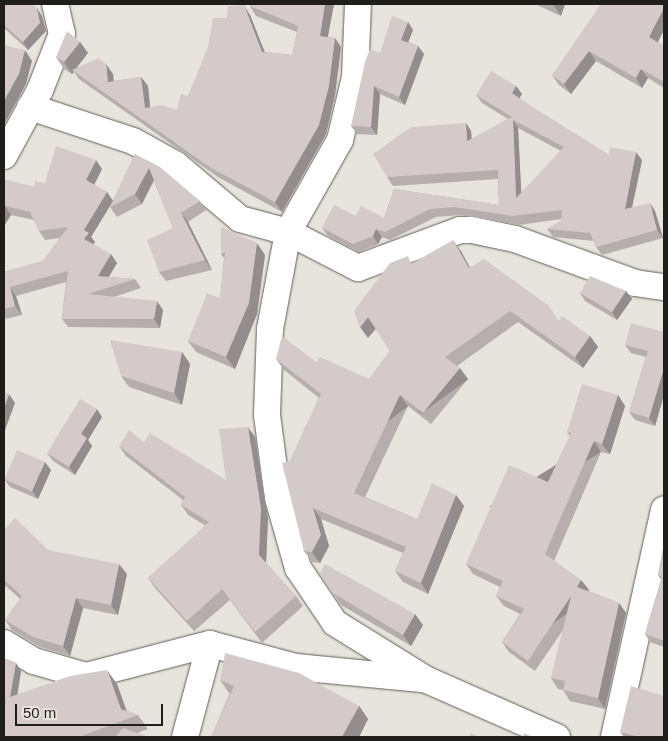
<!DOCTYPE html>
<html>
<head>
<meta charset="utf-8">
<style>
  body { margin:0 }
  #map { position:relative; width:668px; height:741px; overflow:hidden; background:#e7e4dd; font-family:Helvetica,sans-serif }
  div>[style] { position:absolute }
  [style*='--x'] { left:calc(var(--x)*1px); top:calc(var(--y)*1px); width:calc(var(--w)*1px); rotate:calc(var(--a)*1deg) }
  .roads { filter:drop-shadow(0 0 1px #605d57) drop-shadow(0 0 1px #605d57) }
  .minor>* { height:26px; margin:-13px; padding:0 13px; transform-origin:13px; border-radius:13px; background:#fff }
  .wall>* { inset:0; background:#b5aead }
  .shaded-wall>* { inset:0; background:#948d8d; transform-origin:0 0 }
  .building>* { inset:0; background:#d3cac9; transform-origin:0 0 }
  span { translate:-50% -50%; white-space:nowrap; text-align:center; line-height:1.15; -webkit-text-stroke:4.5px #e7e4dd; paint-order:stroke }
  .frame { position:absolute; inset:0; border:5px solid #1f1e1b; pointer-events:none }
  .scale { position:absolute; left:15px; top:704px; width:148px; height:22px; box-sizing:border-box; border:2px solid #1f1e1b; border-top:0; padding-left:6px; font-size:15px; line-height:18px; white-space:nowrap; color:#1f1e1b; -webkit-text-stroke:4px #e7e4dd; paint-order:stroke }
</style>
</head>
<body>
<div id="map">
  <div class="roads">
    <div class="minor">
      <i style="--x:358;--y:4;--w:73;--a:92.4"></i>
      <i style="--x:355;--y:77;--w:65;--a:103.4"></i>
      <i style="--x:340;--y:140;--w:106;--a:119.5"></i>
      <i style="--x:288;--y:232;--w:99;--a:100.5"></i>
      <i style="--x:270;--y:329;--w:86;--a:92"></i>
      <i style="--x:267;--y:415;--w:84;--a:82.5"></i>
      <i style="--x:278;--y:498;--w:73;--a:74.1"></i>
      <i style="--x:298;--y:568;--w:66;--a:56.1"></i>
      <i style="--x:335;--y:623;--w:108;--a:31.8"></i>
      <i style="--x:427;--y:680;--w:142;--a:23.7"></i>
      <i style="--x:30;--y:107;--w:108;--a:18.3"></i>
      <i style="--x:133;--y:141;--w:48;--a:28.7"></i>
      <i style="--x:175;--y:164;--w:85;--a:40.2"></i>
      <i style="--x:240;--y:219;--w:50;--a:15.2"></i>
      <i style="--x:288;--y:232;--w:79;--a:27.2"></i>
      <i style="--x:358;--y:268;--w:109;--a:-20.4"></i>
      <i style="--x:460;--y:230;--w:12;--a:0"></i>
      <i style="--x:472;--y:230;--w:44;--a:11.8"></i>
      <i style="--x:515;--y:239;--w:128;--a:20.1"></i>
      <i style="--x:635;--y:283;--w:29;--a:8"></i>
      <i style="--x:4;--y:156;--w:75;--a:-61.4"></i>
      <i style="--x:40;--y:90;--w:60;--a:-68.6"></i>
      <i style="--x:62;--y:34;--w:31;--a:-103"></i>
      <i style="--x:4;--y:643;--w:35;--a:31"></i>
      <i style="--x:34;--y:661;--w:54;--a:16.1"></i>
      <i style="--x:86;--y:676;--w:128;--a:-14.5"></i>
      <i style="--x:210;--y:644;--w:89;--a:15"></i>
      <i style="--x:296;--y:667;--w:126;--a:5.5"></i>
      <i style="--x:185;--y:737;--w:96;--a:-75"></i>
      <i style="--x:614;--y:737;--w:233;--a:-77.6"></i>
    </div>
  </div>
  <div class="wall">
    <i style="clip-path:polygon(4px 4px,42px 16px,46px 31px,28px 50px,4px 28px)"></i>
    <i style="clip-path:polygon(251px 4px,334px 4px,328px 37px,335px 38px,341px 47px,335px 95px,326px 134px,282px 212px,218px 177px,79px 79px,74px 72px,72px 74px,64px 69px,56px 57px,80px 42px,88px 53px,77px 67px,113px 74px,113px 81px,141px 77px,148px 86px,150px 107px,177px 110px,188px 96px,227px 18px,250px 15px,265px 52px,292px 55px,297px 32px,256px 16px,250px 6px)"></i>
    <i style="clip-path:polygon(535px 4px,565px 4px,561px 16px)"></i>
    <i style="clip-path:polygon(664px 4px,664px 30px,658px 42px,664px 46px,664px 88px,648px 78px,642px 88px,596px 61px,571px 94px,559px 85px,552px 75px)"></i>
    <i style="clip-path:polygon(408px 22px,413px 30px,408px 42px,418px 46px,424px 54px,405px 105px,380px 94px,377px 135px,357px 134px,351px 126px,380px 53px)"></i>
    <i style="clip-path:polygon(evenodd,516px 86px,522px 94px,519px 98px,532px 107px,609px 155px,642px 160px,632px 207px,655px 211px,663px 238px,602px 255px,596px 247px,594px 241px,553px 237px,547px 229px,561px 221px,561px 219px,519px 225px,460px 215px,436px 217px,390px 240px,382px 237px,378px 244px,359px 252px,328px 236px,322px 228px,356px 216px,384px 218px,394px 189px,499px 205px,498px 179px,393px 186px,387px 177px,466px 123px,471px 131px,472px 139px,508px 119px,482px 103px,476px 95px,516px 86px,518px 128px,561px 151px,521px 193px,518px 128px)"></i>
    <i style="clip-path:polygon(135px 154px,200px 201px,206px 210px,188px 222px,212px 270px,166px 281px,159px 272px,173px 228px,154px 181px,142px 204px,117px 217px,110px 207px)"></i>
    <i style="clip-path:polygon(102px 169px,94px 185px,107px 192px,113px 201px,91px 237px,95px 242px,93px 244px,117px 263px,109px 277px,135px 279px,141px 288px,114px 297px,163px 310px,160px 328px,68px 327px,62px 319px,66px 282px,16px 296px,22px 315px,6px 319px,4px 316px,4px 272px,43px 261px,60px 238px,45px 240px,39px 231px,34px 220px,11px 215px,4px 226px,4px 180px,34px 187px,45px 183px)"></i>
    <i style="clip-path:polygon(221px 227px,265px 255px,257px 314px,235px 369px,196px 352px,188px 341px,220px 298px,224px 258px,221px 254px)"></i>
    <i style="clip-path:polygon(461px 251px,470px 268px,559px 321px,590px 336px,598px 347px,583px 368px,518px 322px,457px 366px,468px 379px,431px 424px,408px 406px,365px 497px,417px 519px,456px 495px,464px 506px,428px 594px,403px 582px,395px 571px,403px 553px,321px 519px,329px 546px,320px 563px,312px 562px,304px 551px,290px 461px,319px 398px,284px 370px,276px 359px,316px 362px,369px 379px,390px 351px,376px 329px,368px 338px,412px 263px)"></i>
    <i style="clip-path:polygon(626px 291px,632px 299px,617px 320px,585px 301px,580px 293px)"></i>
    <i style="clip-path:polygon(664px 332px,664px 395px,655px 426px,635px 420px,629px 412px,646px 357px,631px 353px,625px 345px)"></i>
    <i style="clip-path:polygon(182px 352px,190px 364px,182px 405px,129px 387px,121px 376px)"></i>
    <i style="clip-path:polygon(618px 395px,625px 406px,610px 454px,601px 452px,554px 561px,581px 580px,589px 590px,588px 591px,619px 603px,626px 613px,605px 709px,570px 701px,563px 690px,558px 689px,551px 678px,563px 630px,535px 671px,509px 652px,502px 642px,520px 614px,504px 606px,496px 596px,500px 587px,473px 574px,466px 564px,548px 482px,570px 436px,567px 432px)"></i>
    <i style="clip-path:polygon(102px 417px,88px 440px,92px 446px,75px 475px,53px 461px,47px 453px)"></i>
    <i style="clip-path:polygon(255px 437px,268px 518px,266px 563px,296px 596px,303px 606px,262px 643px,230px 600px,194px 631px,155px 588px,148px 578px,206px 526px,188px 515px,181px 505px,183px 500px,126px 456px,119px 446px,144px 442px,226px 480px)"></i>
    <i style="clip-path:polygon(51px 470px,38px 499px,10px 487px,4px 479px)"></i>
    <i style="clip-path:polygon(4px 530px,48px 550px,127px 574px,118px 615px,83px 608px,70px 656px,40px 647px,12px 630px,5px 620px,20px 599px,6px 586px,4px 588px)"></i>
    <i style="clip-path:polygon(664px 544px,664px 647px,650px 642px,645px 634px,661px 580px,658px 575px)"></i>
    <i style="clip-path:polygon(320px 574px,423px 625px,411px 646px,341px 605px)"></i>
    <i style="clip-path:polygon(4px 658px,16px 663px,21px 671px,17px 695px,117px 684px,127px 711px,138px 715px,148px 729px,137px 733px,148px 737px,4px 737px)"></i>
    <i style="clip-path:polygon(220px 680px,359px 706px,368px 719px,359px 737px,211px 737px,230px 693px,229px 693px)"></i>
    <i style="clip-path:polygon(620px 732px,664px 737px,624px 737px)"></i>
  </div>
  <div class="shaded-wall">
    <i style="clip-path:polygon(325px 4px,334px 4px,326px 45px,320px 36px)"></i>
    <i style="clip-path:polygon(555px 4px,565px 4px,561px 16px,554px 6px)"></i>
    <i style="clip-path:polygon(244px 5px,250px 15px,268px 61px,262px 52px)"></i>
    <i style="clip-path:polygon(37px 8px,42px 16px,46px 31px,28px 50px,23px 42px)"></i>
    <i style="clip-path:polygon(664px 8px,664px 30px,655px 47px,649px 37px)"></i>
    <i style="clip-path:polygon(408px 22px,413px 30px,406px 48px,401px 40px)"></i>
    <i style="clip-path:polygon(335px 38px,341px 47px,335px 95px,326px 134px,282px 212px,275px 202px)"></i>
    <i style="clip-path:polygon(80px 42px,88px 53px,74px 71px,72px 70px,74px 72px,72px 74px,64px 62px)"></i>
    <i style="clip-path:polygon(418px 46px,424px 54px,405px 105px,399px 97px)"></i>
    <i style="clip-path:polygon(25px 50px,32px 61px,26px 84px,4px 125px,4px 101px)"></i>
    <i style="clip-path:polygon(589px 51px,596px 61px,571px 94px,564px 84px)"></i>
    <i style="clip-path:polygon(106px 64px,113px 74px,115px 91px,108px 82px)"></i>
    <i style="clip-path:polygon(641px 69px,648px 78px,642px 88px,636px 78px)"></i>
    <i style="clip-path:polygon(141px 77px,148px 86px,151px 117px,145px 108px)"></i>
    <i style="clip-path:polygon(374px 86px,380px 94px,377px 135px,371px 127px)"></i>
    <i style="clip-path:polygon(516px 86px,522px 94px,518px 101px,512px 93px)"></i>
    <i style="clip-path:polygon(513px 120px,518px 128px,522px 206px,516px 198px)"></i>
    <i style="clip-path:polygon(466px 123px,471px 131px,472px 149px,467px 141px)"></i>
    <i style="clip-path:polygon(636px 152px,642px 160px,630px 217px,625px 209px)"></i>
    <i style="clip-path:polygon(96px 160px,102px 169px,92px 189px,86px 180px)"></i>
    <i style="clip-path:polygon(149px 168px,155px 177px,142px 204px,135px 194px)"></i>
    <i style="clip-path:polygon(107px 192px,113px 201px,91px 237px,95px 242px,90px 248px,84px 239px,84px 230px)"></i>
    <i style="clip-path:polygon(650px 203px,655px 211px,663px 238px,657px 230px)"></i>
    <i style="clip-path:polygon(5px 206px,11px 215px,4px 226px,4px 208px)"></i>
    <i style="clip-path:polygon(181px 213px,188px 222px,212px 270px,205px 260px)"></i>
    <i style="clip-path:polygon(376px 229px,382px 237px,378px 244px,373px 236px)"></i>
    <i style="clip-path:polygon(453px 240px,461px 251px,476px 279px,469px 268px)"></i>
    <i style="clip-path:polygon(257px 243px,265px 255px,257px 314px,235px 369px,226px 357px)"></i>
    <i style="clip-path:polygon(111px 254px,117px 263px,104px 285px,98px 276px)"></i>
    <i style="clip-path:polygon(10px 287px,16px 296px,22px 315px,15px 306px)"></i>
    <i style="clip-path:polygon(626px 291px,632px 299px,617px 320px,612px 312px)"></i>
    <i style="clip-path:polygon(157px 301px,163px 310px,160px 328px,154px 319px)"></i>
    <i style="clip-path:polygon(368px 317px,376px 328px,368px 338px,360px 327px)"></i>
    <i style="clip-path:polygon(590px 336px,598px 347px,583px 368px,575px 357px)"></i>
    <i style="clip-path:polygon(182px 352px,190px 364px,182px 405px,174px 393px)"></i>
    <i style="left:460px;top:368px;width:14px;height:58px;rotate:54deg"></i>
    <i style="clip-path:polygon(664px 368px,664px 395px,655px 426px,649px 418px)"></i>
    <i style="clip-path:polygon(9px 394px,15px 403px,4px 433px,4px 408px)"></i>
    <i style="left:400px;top:395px;width:14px;height:108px;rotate:54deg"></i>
    <i style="clip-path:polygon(618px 395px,625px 406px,610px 454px,602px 444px)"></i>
    <i style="clip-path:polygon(97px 409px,102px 417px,88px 440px,92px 446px,75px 475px,69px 467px,81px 434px)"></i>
    <i style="clip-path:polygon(248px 427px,255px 437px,268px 518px,266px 565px,259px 555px)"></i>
    <i style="left:594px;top:441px;width:13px;height:123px;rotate:58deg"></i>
    <i style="clip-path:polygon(45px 462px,51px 470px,38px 499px,32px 491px)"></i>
    <i style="clip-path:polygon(456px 495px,464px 506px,428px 594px,421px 583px)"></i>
    <i style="clip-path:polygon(313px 508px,321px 519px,329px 546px,320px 563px,312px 552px)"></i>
    <i style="clip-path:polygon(119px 564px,127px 574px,118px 615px,111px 605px)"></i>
    <i style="clip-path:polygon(581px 580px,589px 590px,584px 597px,577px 587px)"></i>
    <i style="left:571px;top:596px;width:12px;height:78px;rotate:55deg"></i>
    <i style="clip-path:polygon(76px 598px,83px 608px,70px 656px,63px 646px)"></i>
    <i style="clip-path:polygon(619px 603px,626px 613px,605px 709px,598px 698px)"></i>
    <i style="clip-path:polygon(415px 614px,423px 625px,411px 646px,403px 635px)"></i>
    <i style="clip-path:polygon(16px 663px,21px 671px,15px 711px,9px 703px)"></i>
    <i style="clip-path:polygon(107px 670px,117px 684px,129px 719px,121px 709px)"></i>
    <i style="clip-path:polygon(359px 706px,368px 719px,359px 737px,342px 737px)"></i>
  </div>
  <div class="building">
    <i style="clip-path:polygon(4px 4px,32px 4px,37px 8px,40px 23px,23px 42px,4px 25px)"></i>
    <i style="clip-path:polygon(251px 4px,325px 4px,320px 36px,335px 38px,329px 86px,319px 125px,275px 202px,211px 168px,72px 70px,98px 58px,106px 64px,108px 82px,141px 77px,145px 108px,162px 105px,177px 110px,181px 94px,188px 96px,208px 47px,213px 18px,227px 18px,228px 6px,244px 5px,262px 52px,292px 55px,298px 26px,250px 6px)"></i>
    <i style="clip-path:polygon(601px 4px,664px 4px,664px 8px,649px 37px,664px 46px,664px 82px,641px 69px,636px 78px,589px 51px,564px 84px,552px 75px)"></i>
    <i style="clip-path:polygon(392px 16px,408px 22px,401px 40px,418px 46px,399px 97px,374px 86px,371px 127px,351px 126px,365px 62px,370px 49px,380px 53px)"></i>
    <i style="clip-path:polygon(67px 31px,80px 42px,64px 62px,56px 57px)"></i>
    <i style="clip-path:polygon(4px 45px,25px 50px,19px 74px,4px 101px)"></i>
    <i style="clip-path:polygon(evenodd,491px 71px,516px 86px,512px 93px,532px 107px,609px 155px,610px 147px,636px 152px,625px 209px,650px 203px,657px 230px,596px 247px,590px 233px,547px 229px,561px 221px,562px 210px,513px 216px,454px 207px,430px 209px,385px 232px,376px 229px,373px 236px,353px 244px,322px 228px,334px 205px,356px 216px,361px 206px,384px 218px,394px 189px,499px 205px,498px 170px,387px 177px,373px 154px,411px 127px,466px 123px,467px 141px,512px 117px,476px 95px,491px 71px,513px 120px,564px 147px,516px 198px,514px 142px,513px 120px)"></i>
    <i style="clip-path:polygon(56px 146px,96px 160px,86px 180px,107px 192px,84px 230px,89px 233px,84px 239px,111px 254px,98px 276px,135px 279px,88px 294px,157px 301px,154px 319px,62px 319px,68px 271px,10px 287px,15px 306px,4px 309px,4px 272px,43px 261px,68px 227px,39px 231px,30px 212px,5px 206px,4px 208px,4px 180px,7px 180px,34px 187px,35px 181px,45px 183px)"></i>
    <i style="clip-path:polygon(135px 154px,160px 167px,200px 201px,181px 213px,205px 260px,159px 272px,147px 240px,173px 228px,149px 168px,135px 194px,110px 207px)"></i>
    <i style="clip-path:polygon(221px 227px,257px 243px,249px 303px,226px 357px,188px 341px,207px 293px,220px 298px,225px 252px,221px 254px)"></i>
    <i style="clip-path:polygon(453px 240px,469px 268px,484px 259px,549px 306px,559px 321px,562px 316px,590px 336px,575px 357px,510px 311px,445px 357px,460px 368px,423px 413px,400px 395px,354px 493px,417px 519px,432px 483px,456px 495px,421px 583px,395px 571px,406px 547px,313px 508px,321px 535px,312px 552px,304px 551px,282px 463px,290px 461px,321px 394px,276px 359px,282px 336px,316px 362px,320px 357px,369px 379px,390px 351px,368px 317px,360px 327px,354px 311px,390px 263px,408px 256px,411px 264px)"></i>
    <i style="clip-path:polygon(590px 276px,626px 291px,612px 312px,580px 293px)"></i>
    <i style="clip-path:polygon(631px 323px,664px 332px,664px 368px,649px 418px,629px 412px,648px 351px,625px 345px)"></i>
    <i style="clip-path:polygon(110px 340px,182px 352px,174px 393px,121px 376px)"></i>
    <i style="clip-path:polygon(582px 384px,618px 395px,602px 444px,594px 441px,545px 554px,581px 580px,577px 587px,619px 603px,598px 698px,563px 690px,565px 681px,551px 678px,571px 596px,528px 661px,502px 642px,524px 609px,496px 596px,503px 581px,466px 564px,509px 465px,548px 482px,571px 433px,567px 432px)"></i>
    <i style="clip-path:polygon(4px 392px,9px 394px,4px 408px)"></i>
    <i style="clip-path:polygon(80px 399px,97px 409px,81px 434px,87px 438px,69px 467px,47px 453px)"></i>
    <i style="clip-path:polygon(248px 427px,261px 508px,259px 555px,296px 596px,255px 632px,222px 589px,187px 621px,148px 578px,209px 522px,181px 505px,185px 497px,119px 446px,129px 430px,144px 442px,150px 433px,226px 480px,219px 429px)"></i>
    <i style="left:17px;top:450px;width:30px;height:32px;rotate:23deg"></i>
    <i style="clip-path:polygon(15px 518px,48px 550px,119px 564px,111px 605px,76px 598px,63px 646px,33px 637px,5px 620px,22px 596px,4px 580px,4px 530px)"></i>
    <i style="clip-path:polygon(664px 544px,664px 641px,645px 634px,662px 577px,658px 575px)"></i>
    <i style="clip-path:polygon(325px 564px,415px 614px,403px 635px,333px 593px,320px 574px)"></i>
    <i style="clip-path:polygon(225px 653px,299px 673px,359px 706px,342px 737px,211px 737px,234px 686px,220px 680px)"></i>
    <i style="clip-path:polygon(4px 658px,16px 663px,10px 697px,7px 698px,5px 702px,4px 702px)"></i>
    <i style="clip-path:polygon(107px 670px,121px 709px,138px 715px,79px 737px,4px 737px,4px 706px,7px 698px,70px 676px)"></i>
    <i style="clip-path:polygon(631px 686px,664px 696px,664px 737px,639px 737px,620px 732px)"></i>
    <i style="clip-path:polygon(123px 728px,148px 737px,115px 737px)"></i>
    <i style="clip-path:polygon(471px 733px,479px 737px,469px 737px)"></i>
    <i style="clip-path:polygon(524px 733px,533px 737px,523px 737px)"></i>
  </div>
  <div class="frame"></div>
  <div class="scale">50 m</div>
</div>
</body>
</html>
